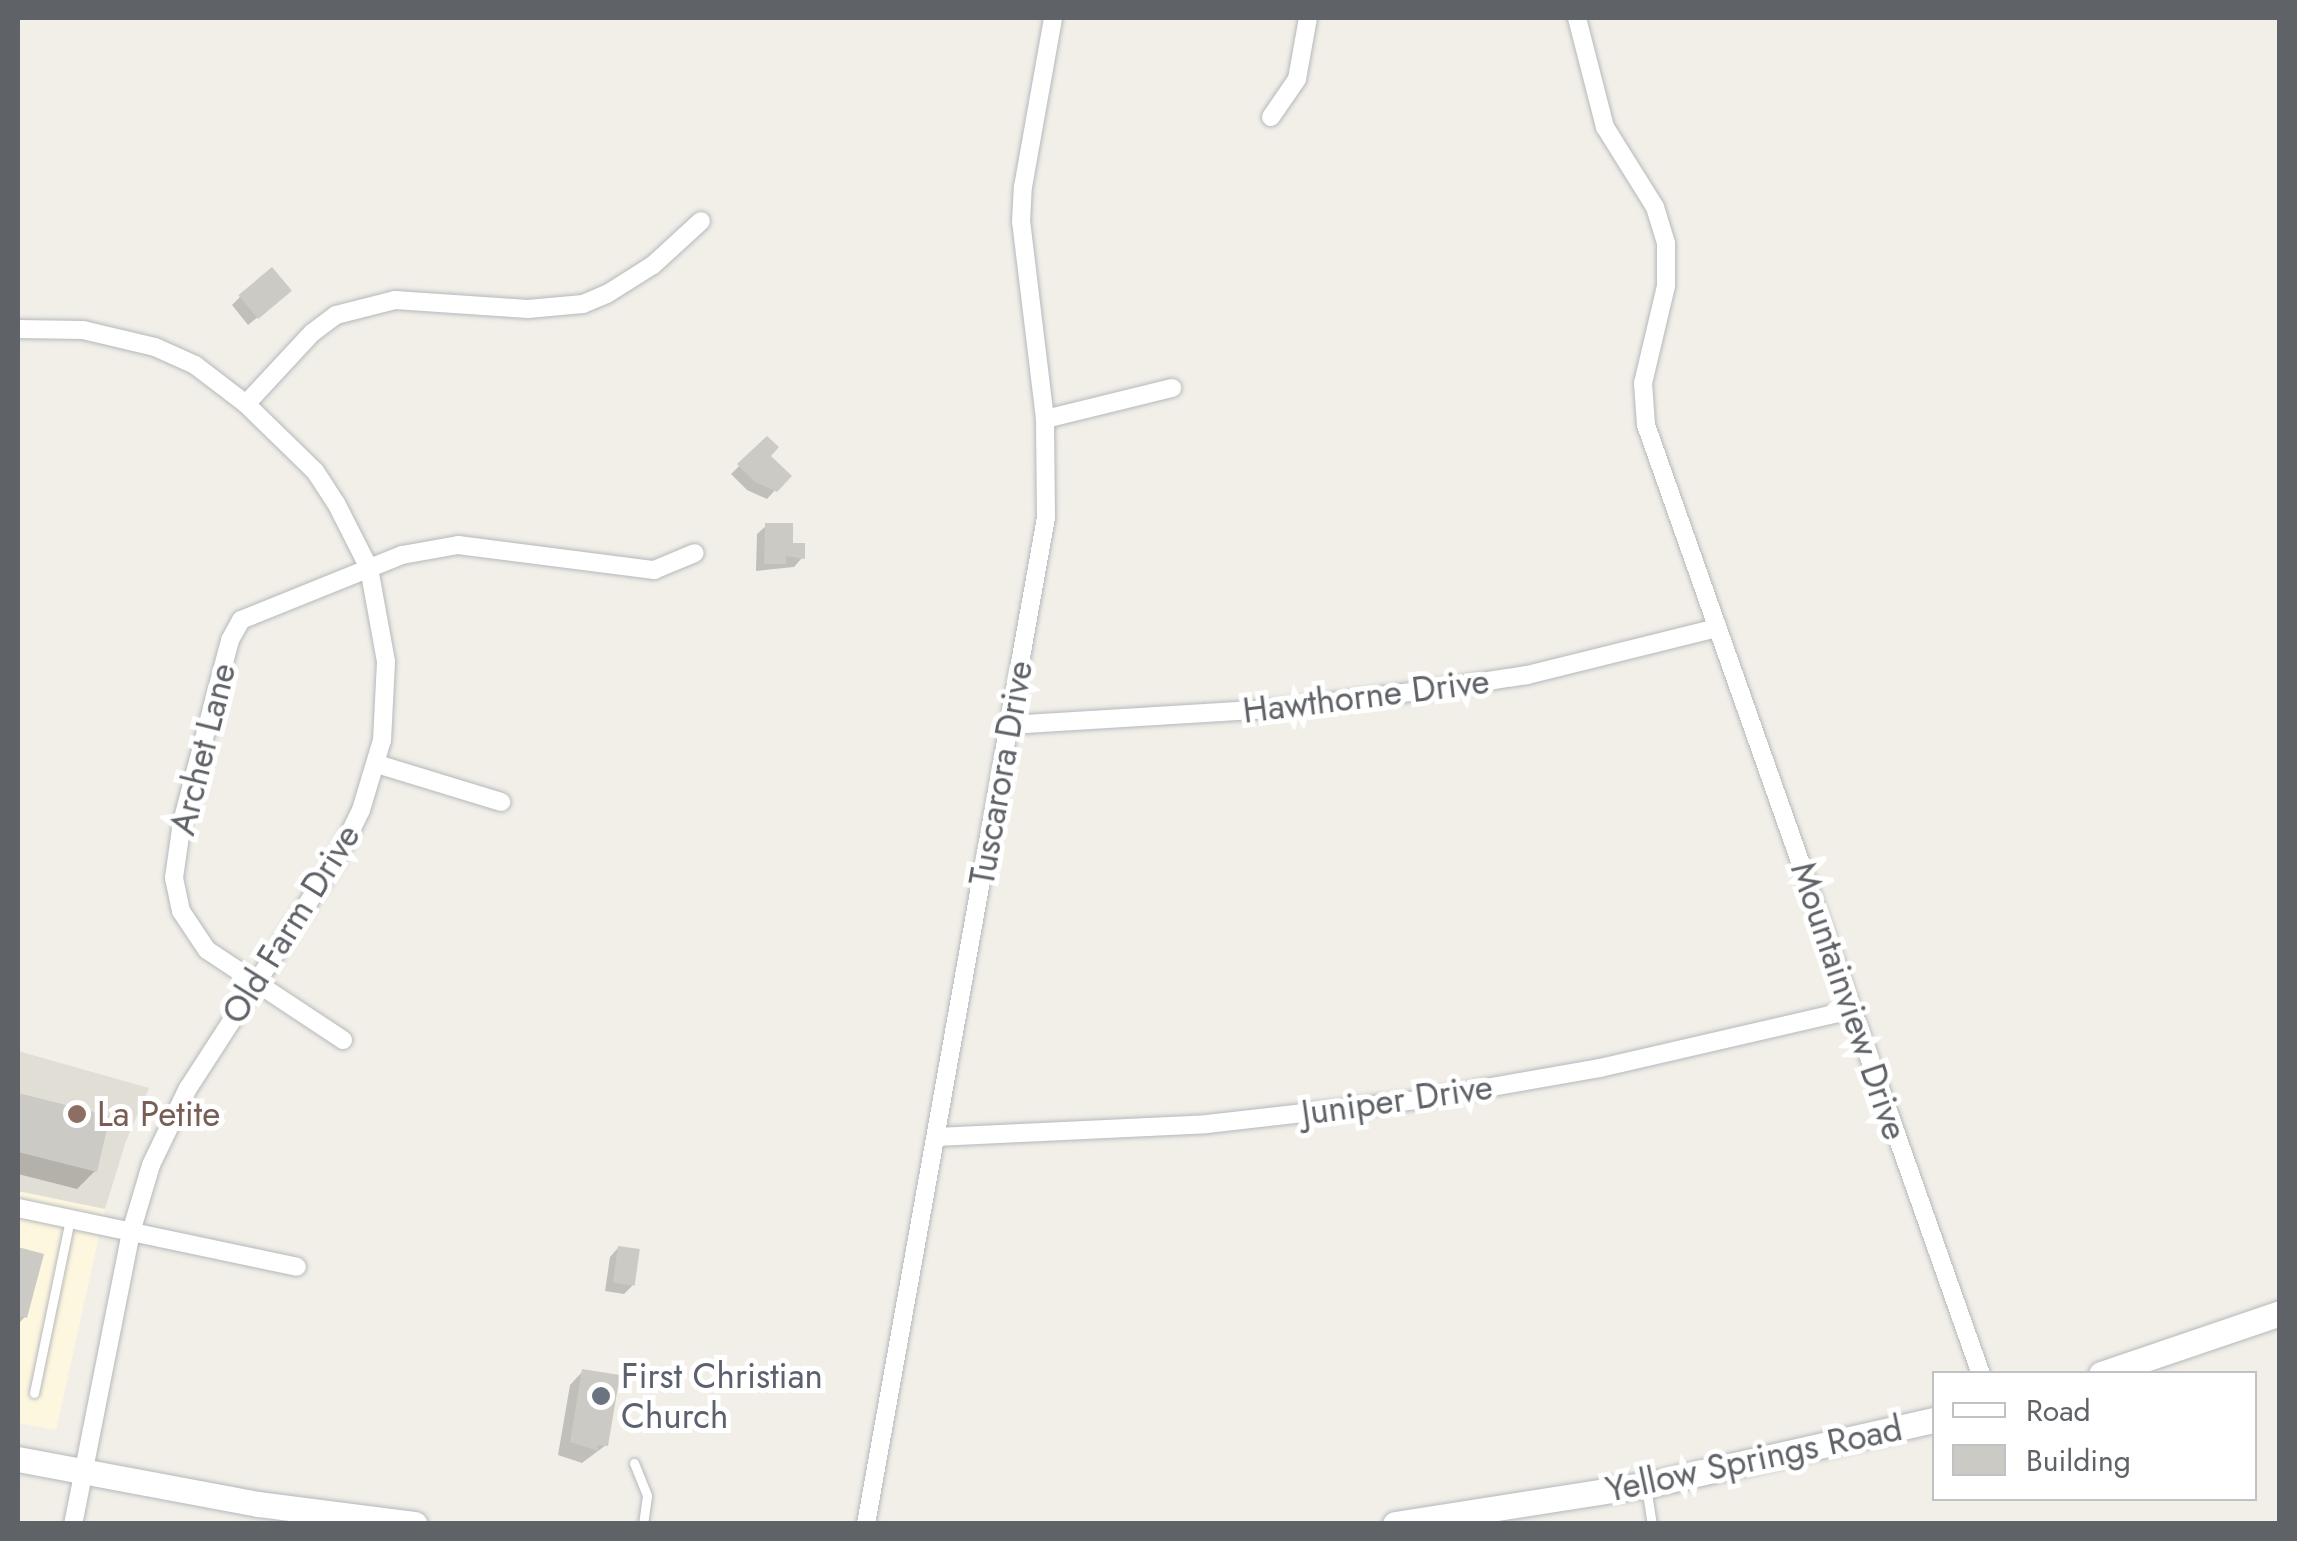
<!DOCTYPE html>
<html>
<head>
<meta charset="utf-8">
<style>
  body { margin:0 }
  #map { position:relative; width:2297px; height:1541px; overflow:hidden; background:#f1efe8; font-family:Jost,sans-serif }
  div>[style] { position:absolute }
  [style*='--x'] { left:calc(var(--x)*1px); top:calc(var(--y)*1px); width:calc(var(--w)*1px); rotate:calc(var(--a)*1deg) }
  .commercial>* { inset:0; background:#fef7e0 }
  .education>* { inset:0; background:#e1ded6 }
  .shadow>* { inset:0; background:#0003 }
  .building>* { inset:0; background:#cccac5; transform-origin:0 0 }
  .roads { filter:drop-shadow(0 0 2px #b5b8bc) drop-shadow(0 0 2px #b5b8bc) }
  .lane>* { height:9px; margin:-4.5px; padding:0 4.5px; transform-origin:4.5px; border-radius:4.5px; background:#fff }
  .street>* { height:18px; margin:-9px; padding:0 9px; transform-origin:9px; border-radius:9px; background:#fff }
  .secondary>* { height:25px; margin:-12.5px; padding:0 12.5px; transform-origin:12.5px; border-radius:12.5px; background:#fff }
  .dots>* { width:28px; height:28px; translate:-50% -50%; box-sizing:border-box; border:5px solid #fff; border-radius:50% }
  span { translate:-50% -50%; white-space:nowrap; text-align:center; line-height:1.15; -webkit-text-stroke:10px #fff; paint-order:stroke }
  .street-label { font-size:35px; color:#5f6368 }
  .education-label { font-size:35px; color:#785e54 }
  .left { translate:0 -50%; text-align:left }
  .worship-label { font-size:35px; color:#5b616d }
  .frame { position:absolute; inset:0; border:20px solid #5f6368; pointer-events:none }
  .legend { position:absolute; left:1932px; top:1371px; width:325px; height:130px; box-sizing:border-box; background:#fff; border:2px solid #bfc1c3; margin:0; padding:12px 18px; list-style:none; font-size:30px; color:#5f6368 }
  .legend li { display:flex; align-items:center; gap:20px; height:50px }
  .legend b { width:50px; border:2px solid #bfc1c3 }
</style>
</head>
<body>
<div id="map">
  <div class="commercial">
    <i style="clip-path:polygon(18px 1191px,105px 1209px,56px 1430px,18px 1423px)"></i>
  </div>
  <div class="education">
    <i style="clip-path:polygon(18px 1051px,149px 1088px,126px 1141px,105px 1209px,18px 1191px)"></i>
  </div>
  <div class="shadow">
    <i style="clip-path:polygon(240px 297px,280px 299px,248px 325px,232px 305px)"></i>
    <i style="clip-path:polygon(767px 439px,768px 456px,788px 476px,767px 499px,747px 490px,731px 474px)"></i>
    <i style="clip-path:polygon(766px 526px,802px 558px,794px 567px,756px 571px,757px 534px)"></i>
    <i style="clip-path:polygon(18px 1095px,107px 1118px,95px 1171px,77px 1189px,18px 1174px)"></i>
    <i style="clip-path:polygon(618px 1248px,632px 1286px,624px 1294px,605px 1291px,610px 1257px)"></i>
    <i style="clip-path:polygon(18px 1250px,41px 1256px,25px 1317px,18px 1324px)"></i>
    <i style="clip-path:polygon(583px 1371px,606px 1445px,582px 1463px,558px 1455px,570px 1385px)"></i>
  </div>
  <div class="building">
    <i style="left:272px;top:267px;width:31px;height:44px;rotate:50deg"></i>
    <i style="clip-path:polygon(767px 436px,779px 447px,771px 456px,792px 476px,777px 492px,755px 482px,737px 464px)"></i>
    <i style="clip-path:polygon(765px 523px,793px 523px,793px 543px,805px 543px,805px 559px,786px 556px,786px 564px,764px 564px)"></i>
    <i style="clip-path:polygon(18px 1093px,110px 1116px,97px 1172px,18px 1152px)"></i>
    <i style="left:618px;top:1246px;width:22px;height:37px;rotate:8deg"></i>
    <i style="clip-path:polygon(18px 1247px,44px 1254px,27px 1318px,18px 1315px)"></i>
    <i style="clip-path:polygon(582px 1369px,620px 1375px,608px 1446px,598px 1445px,598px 1451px,570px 1442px)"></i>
  </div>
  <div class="roads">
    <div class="lane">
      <i style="--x:34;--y:1393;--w:178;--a:-78.3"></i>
      <i style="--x:634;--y:1463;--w:35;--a:68"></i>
      <i style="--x:647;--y:1496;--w:28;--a:98"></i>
      <i style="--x:1646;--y:1487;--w:37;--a:81"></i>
    </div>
    <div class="street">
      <i style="--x:1577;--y:18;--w:113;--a:75.6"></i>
      <i style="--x:1605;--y:127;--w:94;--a:58"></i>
      <i style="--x:1655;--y:207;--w:38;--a:73"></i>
      <i style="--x:1666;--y:243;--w:43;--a:90"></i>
      <i style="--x:1666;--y:286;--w:100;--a:103.3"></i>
      <i style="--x:1643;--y:383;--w:42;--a:85.9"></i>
      <i style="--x:1646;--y:425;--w:1006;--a:70.56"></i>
      <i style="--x:1271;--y:117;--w:46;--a:-55.6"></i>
      <i style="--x:1297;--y:79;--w:62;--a:-79.8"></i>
      <i style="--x:18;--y:329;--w:65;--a:0.9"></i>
      <i style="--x:83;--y:330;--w:74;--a:13.3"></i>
      <i style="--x:155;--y:347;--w:44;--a:24.2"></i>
      <i style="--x:195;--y:365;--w:64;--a:37.4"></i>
      <i style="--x:246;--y:404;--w:96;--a:44.2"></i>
      <i style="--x:315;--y:471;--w:38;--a:57"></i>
      <i style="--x:336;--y:503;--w:73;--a:63.1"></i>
      <i style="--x:369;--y:568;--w:96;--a:79.7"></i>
      <i style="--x:386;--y:662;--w:78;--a:92.9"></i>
      <i style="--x:382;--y:740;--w:73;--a:106.7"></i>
      <i style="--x:361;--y:810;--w:50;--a:116.1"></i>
      <i style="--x:339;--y:855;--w:278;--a:122.9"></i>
      <i style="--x:188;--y:1088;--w:85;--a:115.7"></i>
      <i style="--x:151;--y:1165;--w:70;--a:106.6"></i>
      <i style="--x:131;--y:1232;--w:298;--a:101.2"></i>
      <i style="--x:246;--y:404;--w:97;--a:-47.1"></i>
      <i style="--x:312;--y:333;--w:30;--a:-37"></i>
      <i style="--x:336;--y:315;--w:61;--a:-14.3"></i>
      <i style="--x:395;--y:300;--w:133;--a:3.9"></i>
      <i style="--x:528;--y:309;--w:55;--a:-5.2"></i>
      <i style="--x:583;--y:304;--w:26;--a:-23"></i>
      <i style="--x:607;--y:294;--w:54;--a:-32.2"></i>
      <i style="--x:653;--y:265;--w:65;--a:-42.5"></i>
      <i style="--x:1045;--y:419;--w:131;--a:-13.7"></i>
      <i style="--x:1009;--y:725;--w:278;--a:-3.5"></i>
      <i style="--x:1286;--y:708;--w:158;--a:-7.3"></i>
      <i style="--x:1443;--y:688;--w:85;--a:-8.8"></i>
      <i style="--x:1527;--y:675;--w:196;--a:-13.9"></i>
      <i style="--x:377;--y:764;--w:130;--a:17"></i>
      <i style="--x:343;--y:1040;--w:163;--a:-146.5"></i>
      <i style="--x:207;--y:950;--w:47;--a:-123.7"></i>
      <i style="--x:181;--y:911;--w:34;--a:-102"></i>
      <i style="--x:174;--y:878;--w:57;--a:-81.9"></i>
      <i style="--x:182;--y:822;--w:188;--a:-75.2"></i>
      <i style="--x:230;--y:640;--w:23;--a:-61"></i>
      <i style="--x:241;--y:620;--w:174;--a:-22"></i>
      <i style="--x:402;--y:555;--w:57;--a:-10.1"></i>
      <i style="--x:458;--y:545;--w:198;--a:7.3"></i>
      <i style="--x:654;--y:570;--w:44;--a:-22.5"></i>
      <i style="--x:936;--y:1137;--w:271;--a:-2.7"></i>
      <i style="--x:1207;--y:1124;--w:211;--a:-6.5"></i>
      <i style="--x:1417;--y:1100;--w:186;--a:-9.9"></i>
      <i style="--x:1600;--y:1068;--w:259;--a:-13"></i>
      <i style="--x:18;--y:1208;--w:285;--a:11.9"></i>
      <i style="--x:866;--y:1524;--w:1022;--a:-79.86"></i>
      <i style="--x:1046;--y:518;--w:99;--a:-90.6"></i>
      <i style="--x:1045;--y:419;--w:198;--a:-96.9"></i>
      <i style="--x:1021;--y:222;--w:35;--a:-87"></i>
      <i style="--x:1023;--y:187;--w:172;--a:-79.9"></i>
    </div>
    <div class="secondary">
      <i style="--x:2101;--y:1374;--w:189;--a:-18.8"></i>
      <i style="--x:18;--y:1459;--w:244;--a:10.6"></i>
      <i style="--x:258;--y:1504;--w:158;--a:7.3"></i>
      <i style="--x:1395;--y:1524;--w:264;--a:-8.9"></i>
      <i style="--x:1656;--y:1483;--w:285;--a:-12.8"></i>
    </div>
  </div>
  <div class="dots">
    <i style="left:77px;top:1114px;background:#8d6e63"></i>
    <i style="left:601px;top:1396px;background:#6b7280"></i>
  </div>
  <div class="street-label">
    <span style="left:1366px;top:696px;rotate:-7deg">Hawthorne Drive</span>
    <span style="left:203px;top:749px;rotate:-76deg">Archet Lane</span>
    <span style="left:1001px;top:773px;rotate:-80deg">Tuscarora Drive</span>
    <span style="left:291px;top:924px;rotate:-58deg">Old Farm Drive</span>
    <span style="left:1849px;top:1001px;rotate:71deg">Mountainview Drive</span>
    <span style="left:1397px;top:1100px;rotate:-8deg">Juniper Drive</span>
    <span style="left:1754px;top:1459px;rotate:-12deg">Yellow Springs Road</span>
  </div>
  <div class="education-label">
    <span class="left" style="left:97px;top:1114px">La Petite</span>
  </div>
  <div class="worship-label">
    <span class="left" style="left:621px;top:1396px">First Christian<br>Church</span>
  </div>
  <div class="frame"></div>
  <ul class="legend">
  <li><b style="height:12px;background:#fff"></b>Road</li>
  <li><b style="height:28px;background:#cccac5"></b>Building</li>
  </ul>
</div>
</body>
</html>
